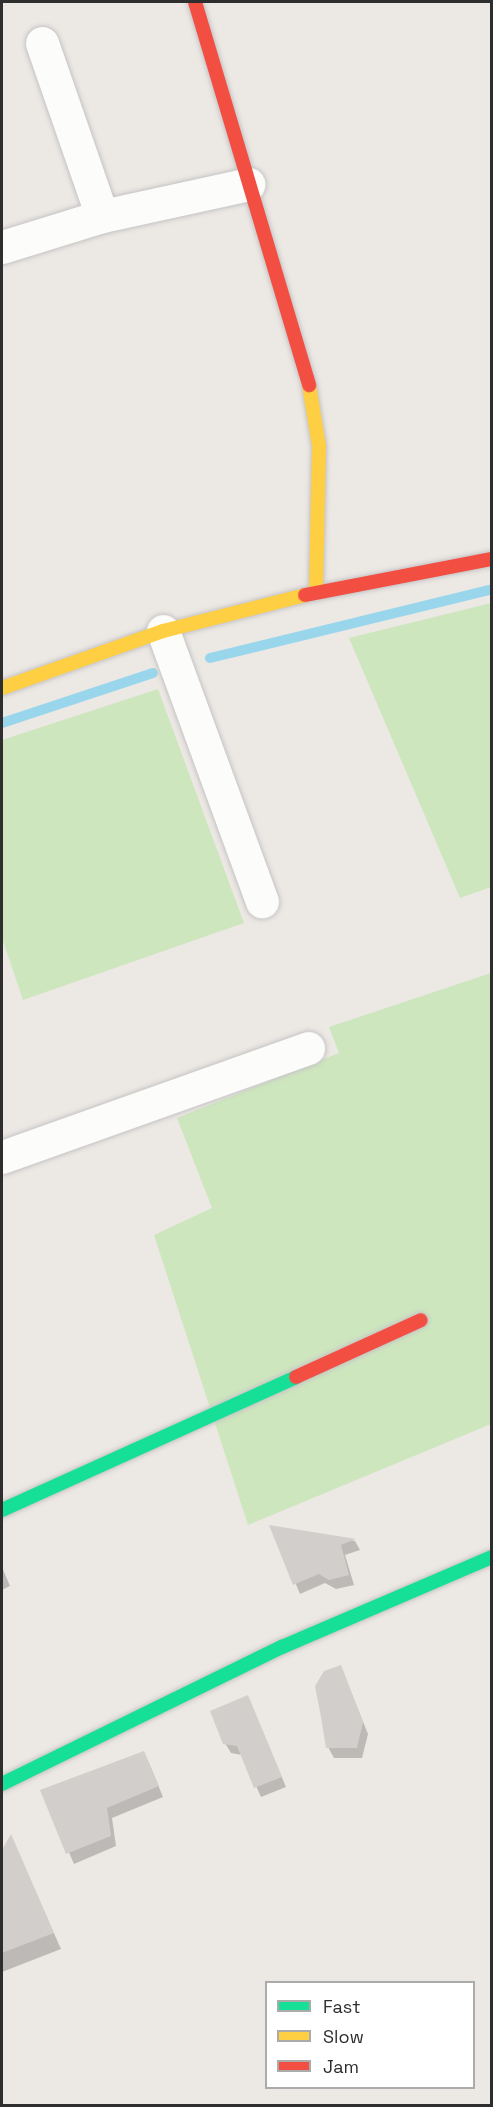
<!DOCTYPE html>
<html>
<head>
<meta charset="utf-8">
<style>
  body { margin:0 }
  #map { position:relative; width:493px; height:2107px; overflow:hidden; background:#ece8e4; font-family:"Space Grotesk",sans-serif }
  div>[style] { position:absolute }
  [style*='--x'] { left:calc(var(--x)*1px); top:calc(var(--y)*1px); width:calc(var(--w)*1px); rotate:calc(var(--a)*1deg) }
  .green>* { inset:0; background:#cee6be }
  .shadow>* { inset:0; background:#0003 }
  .stream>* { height:10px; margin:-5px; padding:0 5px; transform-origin:5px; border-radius:5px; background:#99d6ec }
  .building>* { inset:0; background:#d1cecb }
  .roads { filter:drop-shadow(0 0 2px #c5c4c5) drop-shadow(0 0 2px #c5c4c5) }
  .street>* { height:33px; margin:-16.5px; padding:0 16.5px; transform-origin:16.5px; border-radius:16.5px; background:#fcfcfb }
  .fast>* { height:14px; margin:-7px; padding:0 7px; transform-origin:7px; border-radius:7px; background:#16e098 }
  .slow>* { height:14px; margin:-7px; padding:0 7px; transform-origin:7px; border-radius:7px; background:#ffcf43 }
  .jam>* { height:14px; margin:-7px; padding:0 7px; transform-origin:7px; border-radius:7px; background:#f24e42 }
  span { translate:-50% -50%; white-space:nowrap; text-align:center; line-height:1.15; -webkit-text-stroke:6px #fff; paint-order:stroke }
  .frame { position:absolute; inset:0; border:3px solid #2e2e2e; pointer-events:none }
  .legend { position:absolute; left:265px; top:1981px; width:210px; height:108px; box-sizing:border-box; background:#fff; border:2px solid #ababab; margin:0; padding:8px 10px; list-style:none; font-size:18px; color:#2e2e2e }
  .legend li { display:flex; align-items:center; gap:12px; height:30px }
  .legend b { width:30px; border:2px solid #ababab }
</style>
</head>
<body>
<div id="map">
  <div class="green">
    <i style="clip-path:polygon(491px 603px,491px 887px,460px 898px,349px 638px)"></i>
    <i style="clip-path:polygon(158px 689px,244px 923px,23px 1000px,2px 938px,2px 740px)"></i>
    <i style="clip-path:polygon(491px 973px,491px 1424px,248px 1525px,154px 1235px,212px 1208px,177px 1118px,339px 1053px,329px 1027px)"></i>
  </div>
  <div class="shadow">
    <i style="clip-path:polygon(272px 1527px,355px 1541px,360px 1550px,345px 1555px,354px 1585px,336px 1589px,325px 1583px,300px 1594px)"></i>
    <i style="clip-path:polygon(2px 1567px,10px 1586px,2px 1590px)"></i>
    <i style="clip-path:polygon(341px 1667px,368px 1734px,362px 1758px,334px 1758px,328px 1747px)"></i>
    <i style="clip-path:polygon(248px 1697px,286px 1787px,261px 1797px,242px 1755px,231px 1753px,225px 1743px)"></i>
    <i style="clip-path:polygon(149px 1763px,163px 1797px,112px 1818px,116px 1846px,74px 1864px,42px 1790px)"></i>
    <i style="clip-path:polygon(11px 1837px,61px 1949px,2px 1972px,2px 1853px)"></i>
  </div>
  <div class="stream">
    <i style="--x:210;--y:658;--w:290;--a:-13.7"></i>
    <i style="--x:2;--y:723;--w:159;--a:-18.3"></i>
  </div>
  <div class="building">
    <i style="clip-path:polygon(269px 1525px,356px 1539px,341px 1545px,349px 1575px,329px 1580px,319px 1574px,293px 1585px)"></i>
    <i style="clip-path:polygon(341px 1665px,363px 1722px,357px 1748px,326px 1748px,321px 1717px,315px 1686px,324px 1671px)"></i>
    <i style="clip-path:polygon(248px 1695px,282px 1777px,254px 1788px,237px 1746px,223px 1744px,210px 1711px)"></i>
    <i style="clip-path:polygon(144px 1751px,159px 1786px,107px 1808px,111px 1836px,66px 1854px,40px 1790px)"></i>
    <i style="clip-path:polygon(11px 1834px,54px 1933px,2px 1953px,2px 1850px)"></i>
  </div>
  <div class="roads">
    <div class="street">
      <i style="--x:42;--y:43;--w:183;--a:70.9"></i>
      <i style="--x:2;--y:247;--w:105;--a:-17.2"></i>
      <i style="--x:102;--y:216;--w:150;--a:-12.3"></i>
      <i style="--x:163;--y:631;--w:288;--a:69.9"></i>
      <i style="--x:2;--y:1157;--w:325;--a:-19.6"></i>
    </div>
    <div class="fast">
      <i style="--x:2;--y:1510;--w:323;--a:-24.3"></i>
      <i style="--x:2;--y:1784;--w:312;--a:-26.1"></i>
      <i style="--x:282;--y:1647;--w:228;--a:-23.2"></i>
    </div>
    <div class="slow">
      <i style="--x:309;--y:385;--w:62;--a:80.7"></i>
      <i style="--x:319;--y:446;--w:146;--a:91.2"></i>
      <i style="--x:2;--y:688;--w:171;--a:-19.5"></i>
      <i style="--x:163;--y:631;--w:146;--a:-14.2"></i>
    </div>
    <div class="jam">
      <i style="--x:195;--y:2;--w:400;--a:73.4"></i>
      <i style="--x:305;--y:595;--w:190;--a:-10.9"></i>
      <i style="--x:296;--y:1377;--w:137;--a:-24.5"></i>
    </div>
  </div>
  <div class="frame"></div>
  <ul class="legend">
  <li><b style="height:8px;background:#16e098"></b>Fast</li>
  <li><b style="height:8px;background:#ffcf43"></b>Slow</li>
  <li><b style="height:8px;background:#f24e42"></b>Jam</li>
  </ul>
</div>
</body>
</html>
